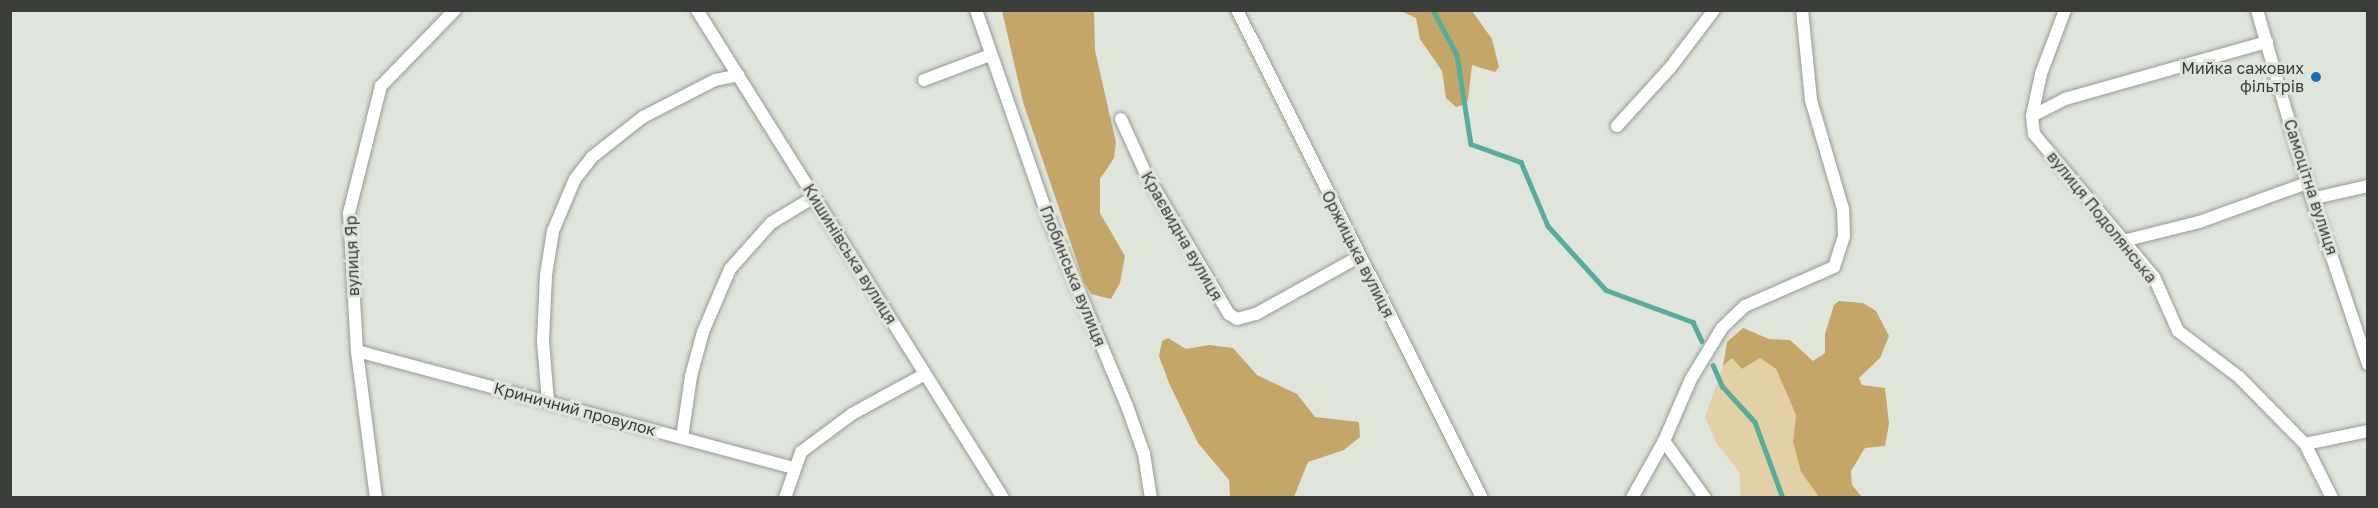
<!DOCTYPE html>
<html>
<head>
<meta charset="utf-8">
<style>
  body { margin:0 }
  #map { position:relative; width:2378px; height:508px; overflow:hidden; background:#e0e5dc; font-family:"Golos Text",sans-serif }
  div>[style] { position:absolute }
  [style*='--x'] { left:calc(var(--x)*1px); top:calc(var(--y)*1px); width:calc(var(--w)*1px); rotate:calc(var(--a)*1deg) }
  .green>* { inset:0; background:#e4d0a7 }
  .forest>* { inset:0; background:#c4a768 }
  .stream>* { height:4.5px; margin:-2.25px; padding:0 2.25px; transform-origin:2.25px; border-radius:2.25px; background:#56ad9c }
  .roads { filter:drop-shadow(0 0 2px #969b93) drop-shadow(0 0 2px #969b93) }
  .street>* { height:12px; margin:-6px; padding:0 6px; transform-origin:6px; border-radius:6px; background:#fff }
  .dots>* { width:16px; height:16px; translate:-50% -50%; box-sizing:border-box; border:3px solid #e0e5dc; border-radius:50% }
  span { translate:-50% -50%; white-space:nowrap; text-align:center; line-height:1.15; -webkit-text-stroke:6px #e0e5dc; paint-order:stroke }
  .poi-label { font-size:16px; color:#3b3d3a }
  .right { translate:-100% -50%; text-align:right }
  .street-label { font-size:16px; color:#3b3d3a }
  .frame { position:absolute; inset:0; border:12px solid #3b3d3a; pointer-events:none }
</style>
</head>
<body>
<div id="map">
  <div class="green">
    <i style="clip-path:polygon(1733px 358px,1742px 369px,1760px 358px,1776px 369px,1796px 415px,1793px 442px,1801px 472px,1819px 497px,1741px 497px,1739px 472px,1717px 444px,1705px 417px,1723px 366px)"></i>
  </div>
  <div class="forest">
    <i style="clip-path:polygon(1002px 11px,1094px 11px,1095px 50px,1116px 143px,1114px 158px,1100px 179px,1100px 213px,1125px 256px,1120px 283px,1111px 299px,1091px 294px,1084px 282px,1023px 102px)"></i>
    <i style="clip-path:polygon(1401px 11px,1472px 11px,1492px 39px,1499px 67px,1495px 72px,1472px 65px,1468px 100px,1463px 105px,1456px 107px,1446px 98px,1442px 71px,1420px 39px,1416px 18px)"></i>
    <i style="clip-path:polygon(1839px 301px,1863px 303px,1876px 311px,1889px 336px,1880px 358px,1859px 378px,1862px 385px,1885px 388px,1889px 424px,1885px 446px,1865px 448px,1851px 471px,1852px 485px,1862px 497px,1819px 497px,1801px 472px,1793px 442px,1796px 415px,1776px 369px,1760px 358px,1742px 369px,1732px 358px,1723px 366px,1727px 342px,1743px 328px,1769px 339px,1790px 340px,1813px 361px,1825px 353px,1825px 334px,1834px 305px)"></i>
    <i style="clip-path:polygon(1168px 338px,1186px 349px,1209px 345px,1233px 348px,1257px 375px,1297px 394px,1315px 417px,1359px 422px,1360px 437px,1344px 450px,1308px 462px,1294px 497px,1230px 497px,1229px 480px,1198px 443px,1169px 383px,1159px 356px,1162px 341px)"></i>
  </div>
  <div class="stream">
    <i style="--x:1433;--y:10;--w:51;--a:61.9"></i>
    <i style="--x:1457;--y:55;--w:90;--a:81.1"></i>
    <i style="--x:1471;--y:144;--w:53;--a:19.8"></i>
    <i style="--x:1521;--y:162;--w:69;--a:67.1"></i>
    <i style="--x:1548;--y:226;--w:86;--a:47.8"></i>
    <i style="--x:1606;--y:290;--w:93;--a:20.2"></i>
    <i style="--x:1693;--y:322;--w:21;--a:65"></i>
    <i style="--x:1713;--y:365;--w:24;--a:66"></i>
    <i style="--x:1723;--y:387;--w:47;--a:47.6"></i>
    <i style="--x:1755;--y:422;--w:81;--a:69.8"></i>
  </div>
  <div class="roads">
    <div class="street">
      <i style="--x:697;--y:10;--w:576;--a:57.91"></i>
      <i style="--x:976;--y:10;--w:225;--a:70.8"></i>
      <i style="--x:1050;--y:222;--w:199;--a:67.3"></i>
      <i style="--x:1127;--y:406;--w:51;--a:70.5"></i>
      <i style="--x:1144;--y:454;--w:45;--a:81"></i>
      <i style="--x:1237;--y:10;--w:546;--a:63.34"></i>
      <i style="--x:2065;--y:10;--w:68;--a:110.6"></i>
      <i style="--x:2041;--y:74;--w:43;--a:102.1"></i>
      <i style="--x:2032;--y:116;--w:18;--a:84"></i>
      <i style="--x:2034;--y:134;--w:187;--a:50"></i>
      <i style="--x:2154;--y:277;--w:59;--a:66"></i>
      <i style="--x:2178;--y:331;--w:76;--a:37"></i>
      <i style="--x:2239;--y:377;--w:94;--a:45.4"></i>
      <i style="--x:2305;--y:444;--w:60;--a:63.4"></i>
      <i style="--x:2257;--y:10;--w:180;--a:73.9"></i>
      <i style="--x:2307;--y:183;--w:191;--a:71.4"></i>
      <i style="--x:924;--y:80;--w:71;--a:-20.7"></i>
      <i style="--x:2032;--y:116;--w:37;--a:-27"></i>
      <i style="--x:2065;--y:99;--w:210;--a:-15.8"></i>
      <i style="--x:1121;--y:119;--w:58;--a:65.6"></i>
      <i style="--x:1145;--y:172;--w:165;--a:59.4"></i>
      <i style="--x:1229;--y:314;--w:9;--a:32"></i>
      <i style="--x:1237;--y:319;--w:20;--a:-15"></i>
      <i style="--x:1256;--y:314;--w:119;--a:-29.1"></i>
      <i style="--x:1617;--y:126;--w:79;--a:-47.6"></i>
      <i style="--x:1670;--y:68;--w:73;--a:-52.8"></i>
      <i style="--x:2315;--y:198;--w:54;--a:-12.8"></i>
      <i style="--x:2123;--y:241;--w:78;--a:-14"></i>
      <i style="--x:2199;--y:222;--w:115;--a:-19.9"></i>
      <i style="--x:357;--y:351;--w:451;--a:15"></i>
      <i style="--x:548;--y:402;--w:61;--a:-94.7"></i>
      <i style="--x:543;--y:341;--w:66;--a:-87.4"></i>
      <i style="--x:546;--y:275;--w:45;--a:-81"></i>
      <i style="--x:553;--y:231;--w:56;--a:-67.1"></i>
      <i style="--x:575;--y:179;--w:28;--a:-52"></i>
      <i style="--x:592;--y:157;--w:65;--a:-38.1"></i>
      <i style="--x:643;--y:117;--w:81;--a:-27.2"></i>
      <i style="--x:715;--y:80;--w:24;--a:-12"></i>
      <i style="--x:682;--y:438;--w:63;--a:-81.7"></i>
      <i style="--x:691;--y:376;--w:46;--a:-74.7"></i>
      <i style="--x:703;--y:332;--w:69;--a:-66.8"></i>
      <i style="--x:730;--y:269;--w:62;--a:-48.3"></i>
      <i style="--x:771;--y:223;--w:50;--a:-31.2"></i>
      <i style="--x:1664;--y:441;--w:70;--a:54.3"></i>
      <i style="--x:2305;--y:444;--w:64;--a:-11.7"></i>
      <i style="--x:376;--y:498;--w:148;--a:-97.4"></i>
      <i style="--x:357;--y:351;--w:138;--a:-93.3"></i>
      <i style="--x:349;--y:213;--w:131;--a:-75.9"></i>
      <i style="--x:381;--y:86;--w:106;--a:-45.8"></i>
      <i style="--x:785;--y:498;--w:49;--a:-70.8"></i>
      <i style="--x:801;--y:452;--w:64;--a:-36.7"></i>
      <i style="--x:852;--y:414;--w:83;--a:-28.7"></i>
      <i style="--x:1632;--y:498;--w:65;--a:-60.7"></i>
      <i style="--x:1664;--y:441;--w:68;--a:-66.5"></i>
      <i style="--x:1691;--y:379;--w:60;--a:-58.7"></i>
      <i style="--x:1722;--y:328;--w:32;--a:-44"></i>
      <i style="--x:1745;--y:306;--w:97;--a:-23.7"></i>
      <i style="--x:1834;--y:267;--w:33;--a:-72"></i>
      <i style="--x:1844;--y:236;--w:27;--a:-92"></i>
      <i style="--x:1843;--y:209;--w:114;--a:-106.4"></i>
      <i style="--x:1811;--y:100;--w:90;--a:-95.7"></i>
    </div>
  </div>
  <div class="dots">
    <i style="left:2316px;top:77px;background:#1471bd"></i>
  </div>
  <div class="poi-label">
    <span class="right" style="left:2304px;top:77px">Мийка сажових<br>фільтрів</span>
  </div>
  <div class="street-label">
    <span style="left:2311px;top:187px;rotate:72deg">Самоцітна вулиця</span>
    <span style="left:2102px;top:217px;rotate:51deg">вулиця Подолянська</span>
    <span style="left:1182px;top:236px;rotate:60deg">Краєвидна вулиця</span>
    <span style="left:850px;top:254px;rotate:58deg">Кишинівська вулиця</span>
    <span style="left:1358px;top:254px;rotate:63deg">Оржицька вулиця</span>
    <span style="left:352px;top:256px;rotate:-92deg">вулиця Яр</span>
    <span style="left:1073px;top:276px;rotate:68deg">Глобинська вулиця</span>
    <span style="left:575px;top:409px;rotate:15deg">Криничний провулок</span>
  </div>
  <div class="frame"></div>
</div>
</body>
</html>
